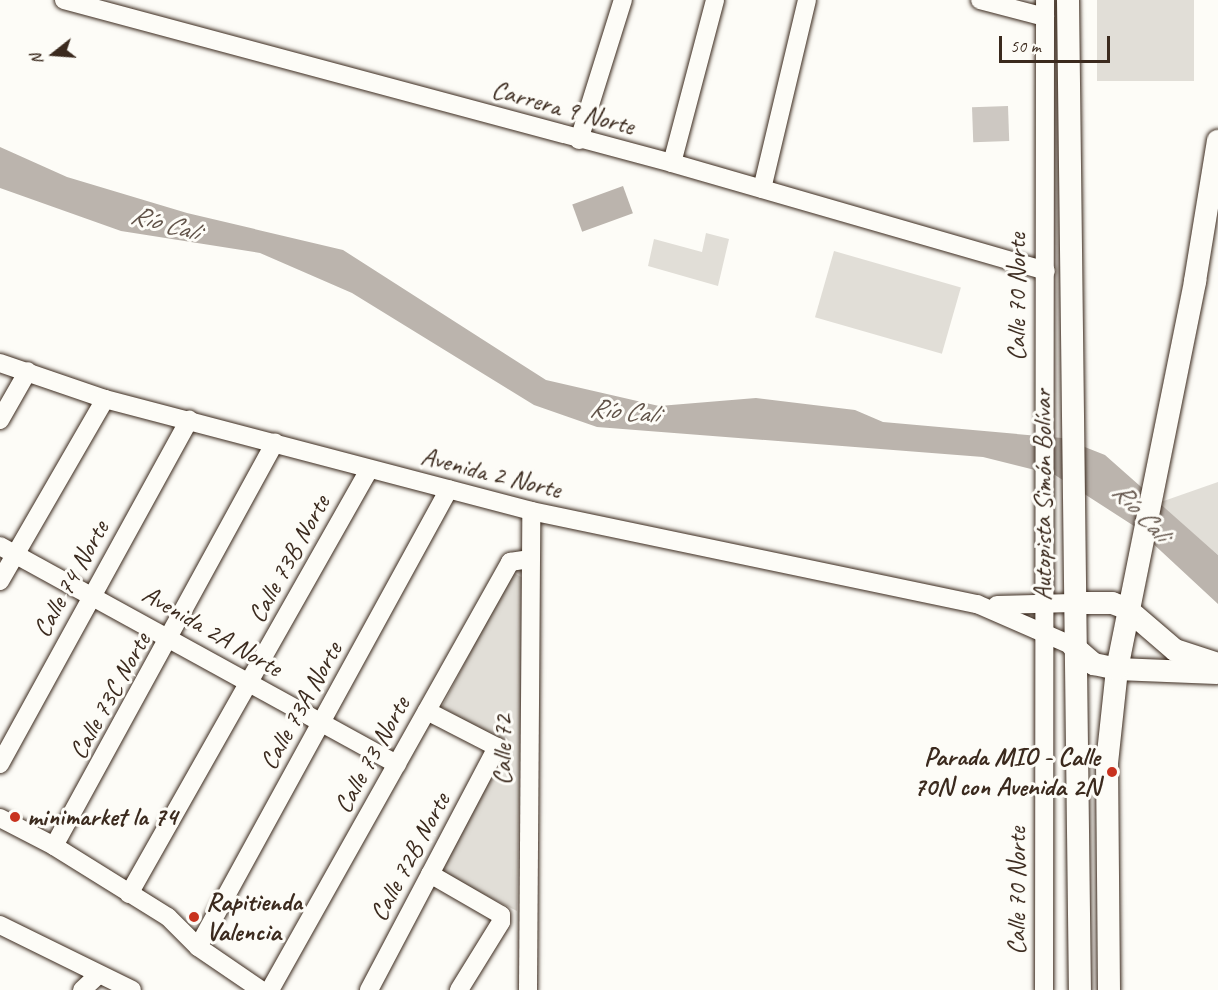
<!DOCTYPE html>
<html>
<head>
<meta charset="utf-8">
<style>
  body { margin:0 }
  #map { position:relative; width:1218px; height:990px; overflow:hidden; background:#fdfcf7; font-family:Caveat,sans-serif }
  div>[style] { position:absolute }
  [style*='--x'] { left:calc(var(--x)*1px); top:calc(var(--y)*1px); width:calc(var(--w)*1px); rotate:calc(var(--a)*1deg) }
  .green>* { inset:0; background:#e1ded7; transform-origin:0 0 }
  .water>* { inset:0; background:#bbb4ad; transform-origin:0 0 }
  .building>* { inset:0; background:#cdc8c2; transform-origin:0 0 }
  .roads { filter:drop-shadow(0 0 2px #3b2a1e) drop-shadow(0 0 2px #3b2a1e) }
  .minor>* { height:18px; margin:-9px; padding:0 9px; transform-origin:9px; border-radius:9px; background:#fdfcf7 }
  .major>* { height:22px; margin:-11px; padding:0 11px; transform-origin:11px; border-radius:11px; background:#fdfcf7 }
  .dots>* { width:16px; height:16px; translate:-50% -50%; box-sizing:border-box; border:3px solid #fdfcf7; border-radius:50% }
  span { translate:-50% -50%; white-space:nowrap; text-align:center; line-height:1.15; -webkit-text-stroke:6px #fdfcf7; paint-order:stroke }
  .street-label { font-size:26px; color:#3b2a1e }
  .poi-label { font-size:26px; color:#3b2a1e; font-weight:700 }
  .right { translate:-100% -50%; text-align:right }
  .left { translate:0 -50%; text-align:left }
  .water-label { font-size:27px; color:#615349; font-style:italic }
  .north { position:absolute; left:24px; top:24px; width:60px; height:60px; -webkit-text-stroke:4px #fdfcf7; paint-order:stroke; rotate:253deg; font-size:16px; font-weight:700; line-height:24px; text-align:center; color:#3b2a1e }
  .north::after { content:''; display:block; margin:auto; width:21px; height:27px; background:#3b2a1e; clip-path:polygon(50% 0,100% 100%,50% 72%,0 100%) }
  .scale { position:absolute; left:999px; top:36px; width:111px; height:27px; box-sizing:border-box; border:3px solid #3b2a1e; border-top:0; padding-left:8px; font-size:18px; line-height:21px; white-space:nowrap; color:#3b2a1e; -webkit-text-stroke:4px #fdfcf7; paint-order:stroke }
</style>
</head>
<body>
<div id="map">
  <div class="green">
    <i style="left:1097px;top:0;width:97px;height:81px"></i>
    <i style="clip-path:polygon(706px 233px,729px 239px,718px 286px,648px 266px,654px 239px,702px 252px)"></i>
    <i style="left:834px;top:251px;width:132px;height:69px;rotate:16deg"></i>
    <i style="clip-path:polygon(1218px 482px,1218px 555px,1158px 503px)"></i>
    <i style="clip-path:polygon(512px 572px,523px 578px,517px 911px,440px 873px,503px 743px,442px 707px)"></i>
  </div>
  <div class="water">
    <i style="clip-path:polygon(0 147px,67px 177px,187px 213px,343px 250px,546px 380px,659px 406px,756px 398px,855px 410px,883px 422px,1062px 438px,1105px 455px,1218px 555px,1218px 604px,1134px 526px,1055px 475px,983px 457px,597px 427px,534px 405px,352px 293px,260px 253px,121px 231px,0 188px)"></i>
    <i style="left:623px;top:186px;width:29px;height:54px;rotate:70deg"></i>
  </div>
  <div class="building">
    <i style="left:1008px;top:106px;width:35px;height:36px;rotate:88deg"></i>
  </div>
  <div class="roads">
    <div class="minor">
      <i style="--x:64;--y:0;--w:629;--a:15.01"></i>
      <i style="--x:672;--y:163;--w:389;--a:16.1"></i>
      <i style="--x:980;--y:0;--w:67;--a:14.7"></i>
      <i style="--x:579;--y:140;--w:147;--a:-72.6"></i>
      <i style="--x:672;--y:163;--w:169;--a:-75.2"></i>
      <i style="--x:762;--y:189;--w:194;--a:-76.6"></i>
      <i style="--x:0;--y:363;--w:111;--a:18.9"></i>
      <i style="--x:105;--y:399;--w:440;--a:14.7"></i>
      <i style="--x:531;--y:511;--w:456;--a:11.8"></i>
      <i style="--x:977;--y:604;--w:105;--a:23.6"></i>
      <i style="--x:0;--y:420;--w:56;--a:-60.3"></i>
      <i style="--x:0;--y:546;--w:453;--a:28.8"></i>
      <i style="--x:0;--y:581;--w:210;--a:-60"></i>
      <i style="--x:997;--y:605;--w:76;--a:-1.5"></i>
      <i style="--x:0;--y:764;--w:393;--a:-61.2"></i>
      <i style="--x:0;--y:818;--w:61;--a:27.4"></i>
      <i style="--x:54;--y:846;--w:134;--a:31.9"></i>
      <i style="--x:168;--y:917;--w:42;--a:45"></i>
      <i style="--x:198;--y:947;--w:76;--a:34.3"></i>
      <i style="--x:54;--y:846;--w:460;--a:-61.3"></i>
      <i style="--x:430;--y:874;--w:82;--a:30"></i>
      <i style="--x:501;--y:915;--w:7;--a:90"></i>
      <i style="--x:501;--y:922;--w:80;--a:121.7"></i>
      <i style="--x:129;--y:894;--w:488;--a:-60.5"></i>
      <i style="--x:0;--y:925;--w:147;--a:26.2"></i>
      <i style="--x:198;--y:947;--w:522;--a:-61.28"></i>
      <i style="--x:82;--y:990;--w:23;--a:-43"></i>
      <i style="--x:270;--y:990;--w:491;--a:-60.7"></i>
      <i style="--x:510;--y:562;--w:19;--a:-9"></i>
      <i style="--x:369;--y:990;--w:275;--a:-62.2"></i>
      <i style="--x:497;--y:747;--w:79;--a:-152.8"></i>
      <i style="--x:528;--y:990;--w:479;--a:-89.6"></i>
      <i style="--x:1044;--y:990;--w:990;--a:-89.94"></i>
    </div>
    <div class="major">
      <i style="--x:1068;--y:0;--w:990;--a:89.31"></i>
      <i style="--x:1073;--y:603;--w:39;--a:0"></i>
      <i style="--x:1112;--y:603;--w:15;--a:20"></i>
      <i style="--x:1126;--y:608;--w:65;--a:40.6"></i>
      <i style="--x:1175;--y:650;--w:45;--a:18"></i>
      <i style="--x:1073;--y:646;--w:28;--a:41"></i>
      <i style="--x:1094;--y:664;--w:24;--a:12"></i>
      <i style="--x:1117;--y:669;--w:100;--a:2.3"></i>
      <i style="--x:1109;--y:990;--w:227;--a:-90.5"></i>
      <i style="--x:1107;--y:763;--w:95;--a:-83.9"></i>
      <i style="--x:1117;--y:669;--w:396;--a:-78.6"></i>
      <i style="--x:1195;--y:281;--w:142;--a:-80.7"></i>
    </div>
  </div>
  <div class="dots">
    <i style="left:1112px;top:772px;background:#c8321e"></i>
    <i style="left:15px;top:817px;background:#c8321e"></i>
    <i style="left:194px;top:917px;background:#c8321e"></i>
  </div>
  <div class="street-label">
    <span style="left:563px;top:108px;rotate:15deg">Carrera 9 Norte</span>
    <span style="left:1017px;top:297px;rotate:-90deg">Calle 70 Norte</span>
    <span style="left:491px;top:473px;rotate:14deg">Avenida 2 Norte</span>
    <span style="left:1043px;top:495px;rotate:-90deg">Autopista Simón Bolívar</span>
    <span style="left:289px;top:559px;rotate:-61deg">Calle 73B Norte</span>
    <span style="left:71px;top:579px;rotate:-61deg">Calle 74 Norte</span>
    <span style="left:212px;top:631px;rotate:30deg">Avenida 2A Norte</span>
    <span style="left:110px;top:696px;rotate:-61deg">Calle 73C Norte</span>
    <span style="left:301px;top:706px;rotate:-61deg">Calle 73A Norte</span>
    <span style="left:503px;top:750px;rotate:-90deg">Calle 72</span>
    <span style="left:372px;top:755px;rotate:-61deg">Calle 73 Norte</span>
    <span style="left:410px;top:857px;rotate:-62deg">Calle 72B Norte</span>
    <span style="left:1017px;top:891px;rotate:-90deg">Calle 70 Norte</span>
  </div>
  <div class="poi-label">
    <span class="right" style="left:1100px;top:772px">Parada MIO - Calle<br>70N con Avenida 2N</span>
    <span class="left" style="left:27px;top:817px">minimarket la 74</span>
    <span class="left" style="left:206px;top:917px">Rapitienda<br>Valencia</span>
  </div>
  <div class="water-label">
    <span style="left:165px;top:223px;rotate:16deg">Río Cali</span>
    <span style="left:624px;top:411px;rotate:6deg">Río Cali</span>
    <span style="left:1141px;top:512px;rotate:47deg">Río Cali</span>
  </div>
  <div class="north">N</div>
  <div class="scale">50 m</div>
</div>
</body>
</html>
